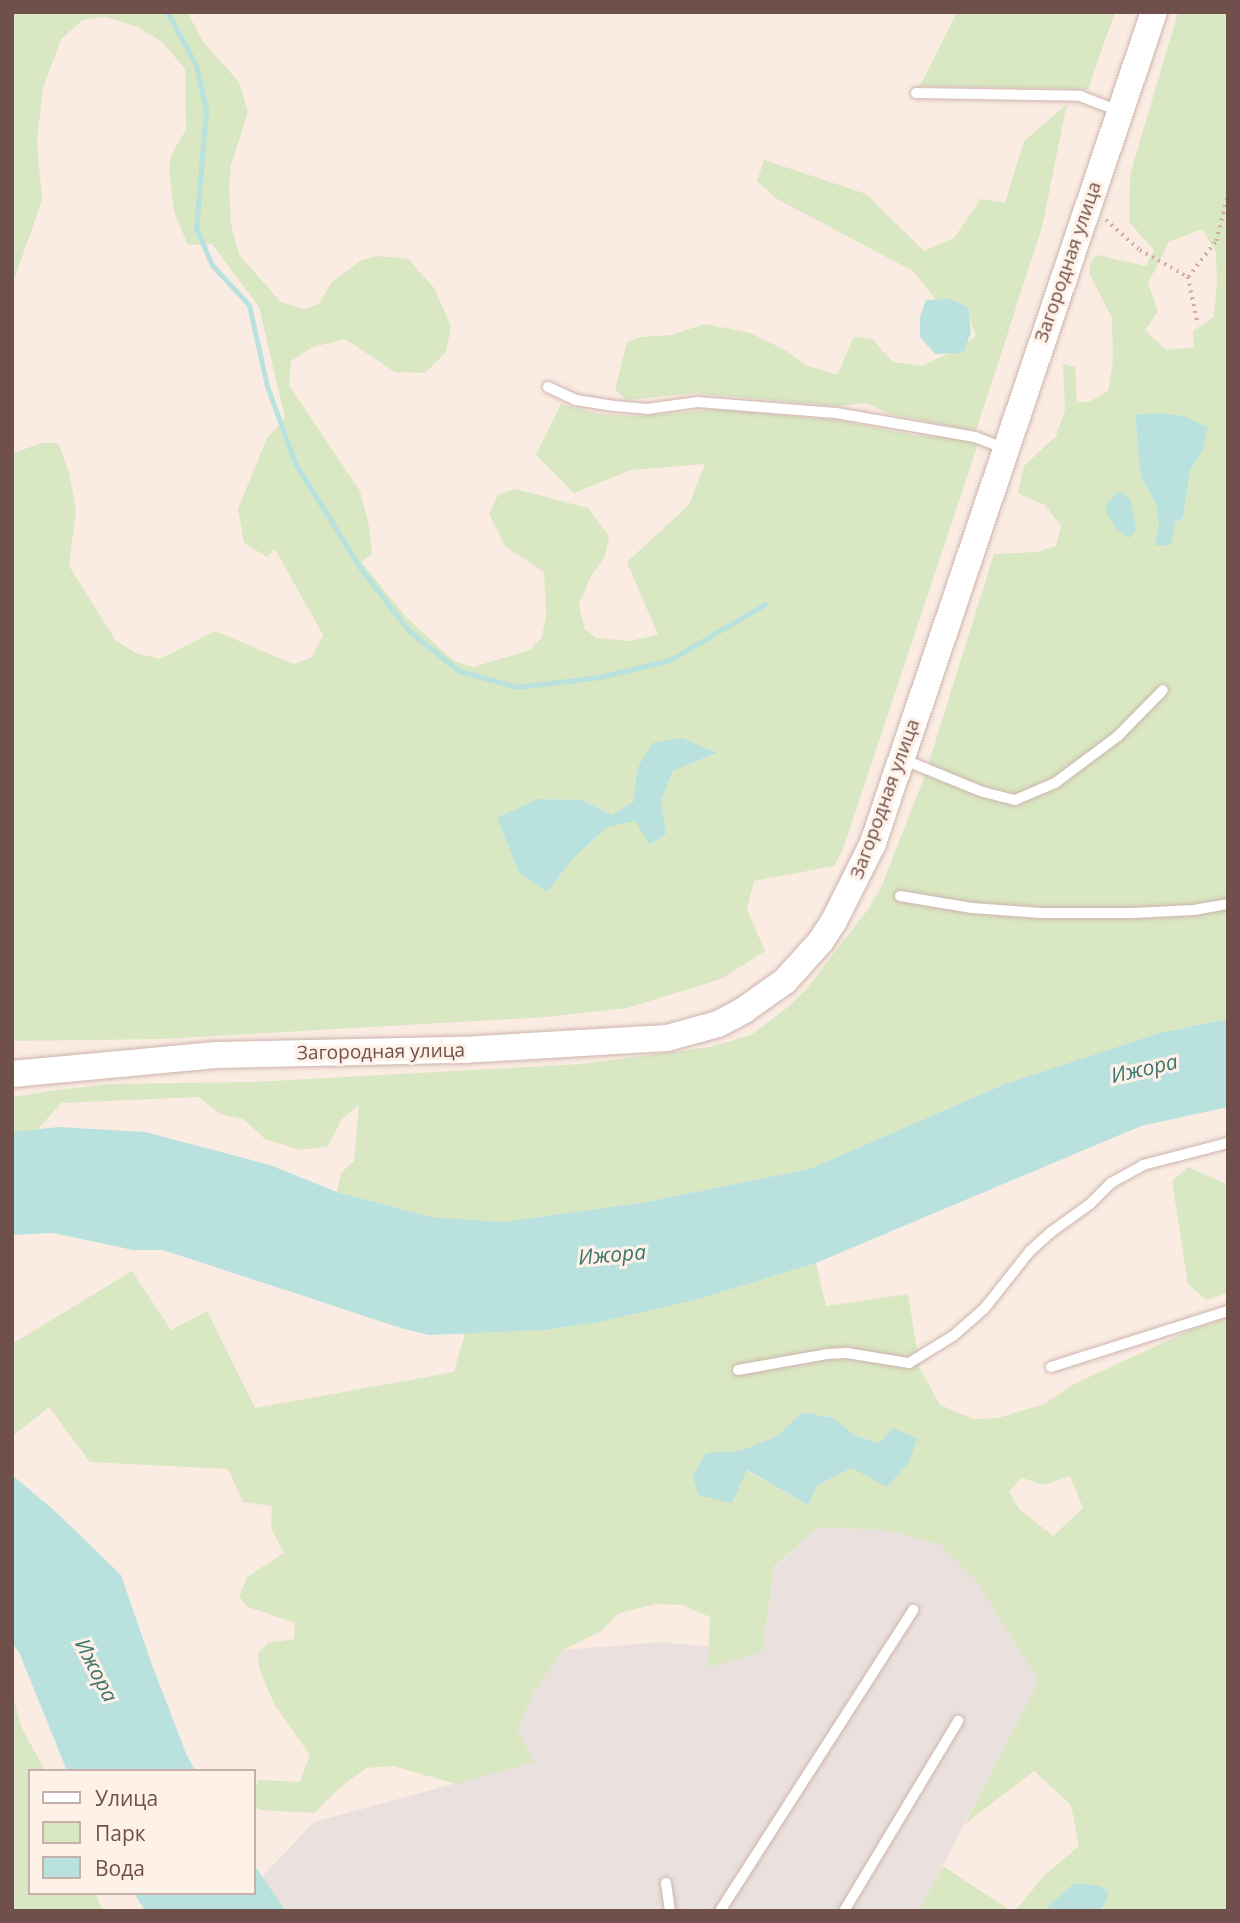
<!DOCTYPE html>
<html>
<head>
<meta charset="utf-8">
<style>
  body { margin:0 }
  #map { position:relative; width:1240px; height:1923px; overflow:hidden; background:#faece3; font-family:"Open Sans",sans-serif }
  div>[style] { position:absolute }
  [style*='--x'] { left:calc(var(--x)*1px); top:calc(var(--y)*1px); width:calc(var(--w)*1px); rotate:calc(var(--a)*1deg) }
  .industrial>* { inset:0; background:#eae0dd }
  .green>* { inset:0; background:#d9e7c2 }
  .water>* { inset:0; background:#b9e2df }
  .stream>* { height:5px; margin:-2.5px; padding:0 2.5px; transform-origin:2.5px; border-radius:2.5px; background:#b9e2df }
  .path>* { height:3.5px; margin-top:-1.75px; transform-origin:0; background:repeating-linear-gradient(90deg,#d2a8a0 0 2px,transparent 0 7px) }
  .roads { filter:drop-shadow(0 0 2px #cdb4ad) drop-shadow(0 0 2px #cdb4ad) }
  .service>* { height:10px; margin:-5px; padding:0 5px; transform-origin:5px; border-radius:5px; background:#fff }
  .secondary>* { height:26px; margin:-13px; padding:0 13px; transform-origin:13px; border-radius:13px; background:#fff }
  span { translate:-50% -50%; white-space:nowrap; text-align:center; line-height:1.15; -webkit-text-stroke:6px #fef1e8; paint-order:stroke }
  .street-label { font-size:19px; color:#70504b }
  .water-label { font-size:21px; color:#407672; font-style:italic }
  .frame { position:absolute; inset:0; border:14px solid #70504b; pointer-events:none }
  .legend { position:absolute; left:28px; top:1769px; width:228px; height:126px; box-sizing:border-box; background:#fef1e8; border:2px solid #c5b1a9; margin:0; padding:9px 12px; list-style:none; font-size:21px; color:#70504b }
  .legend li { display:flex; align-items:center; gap:14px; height:35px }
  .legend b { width:35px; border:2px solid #c5b1a9 }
</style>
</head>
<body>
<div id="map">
  <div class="industrial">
    <i style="clip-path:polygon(818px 1527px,885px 1530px,941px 1545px,977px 1582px,1039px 1681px,919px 1911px,286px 1911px,261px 1878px,314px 1822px,534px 1762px,517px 1730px,533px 1693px,563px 1650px,661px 1642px,762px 1652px,774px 1568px)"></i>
  </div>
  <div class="green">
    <i style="clip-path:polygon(evenodd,12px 12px,187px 12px,204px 43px,239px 82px,248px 112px,231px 165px,229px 186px,231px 224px,239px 255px,281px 302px,304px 309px,319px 304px,331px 283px,361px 260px,381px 256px,408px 259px,435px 289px,451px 327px,446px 352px,425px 373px,395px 372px,345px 339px,313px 347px,291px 361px,289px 385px,360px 491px,369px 526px,372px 554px,361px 562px,408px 619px,454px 661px,473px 667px,530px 650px,542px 637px,546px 615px,544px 572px,505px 546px,489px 514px,498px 495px,515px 489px,588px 508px,609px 536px,605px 557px,591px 576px,579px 604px,584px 628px,596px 638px,629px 641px,658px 635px,627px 562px,689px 505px,705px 464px,631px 470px,574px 493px,536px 455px,561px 404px,599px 414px,641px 416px,718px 409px,836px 420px,913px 435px,961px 438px,978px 444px,843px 849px,834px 866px,754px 881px,747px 909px,765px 951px,721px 979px,627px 1008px,546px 1017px,163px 1039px,12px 1041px,12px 454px,41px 443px,58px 443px,69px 472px,76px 510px,69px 566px,116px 641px,136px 653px,160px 659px,215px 631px,293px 664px,311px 658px,323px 635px,275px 549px,267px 557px,244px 543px,238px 509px,266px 440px,285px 418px,259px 307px,212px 244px,188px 245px,174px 212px,169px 170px,171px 155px,186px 130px,185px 69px,162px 42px,138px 27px,105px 17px,83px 20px,61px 39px,43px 88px,37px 141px,42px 200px,12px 286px,12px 12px,716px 754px,674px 770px,661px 802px,666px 834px,651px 845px,635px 820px,607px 827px,572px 860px,547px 892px,519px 873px,497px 818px,536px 799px,582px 800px,612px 815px,634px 801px,637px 769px,716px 754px)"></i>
    <i style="clip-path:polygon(957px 12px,1115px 12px,1088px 89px,920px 86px)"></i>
    <i style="clip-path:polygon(evenodd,1178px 12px,1228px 12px,1228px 1019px,1159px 1033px,1005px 1084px,809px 1169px,646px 1202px,503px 1222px,431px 1217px,337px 1192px,341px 1173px,354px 1161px,359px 1105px,342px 1119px,328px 1146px,300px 1150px,265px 1139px,243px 1119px,220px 1114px,199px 1097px,61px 1103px,37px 1130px,12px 1132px,12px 1097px,50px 1091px,109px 1084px,254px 1082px,581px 1064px,710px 1047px,751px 1035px,788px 1007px,808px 987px,869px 908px,882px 885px,924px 778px,994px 554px,1037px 552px,1056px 546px,1061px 526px,1045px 505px,1018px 493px,1024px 466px,1056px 436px,1065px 410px,1063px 364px,1075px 367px,1077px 403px,1091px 401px,1108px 391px,1113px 360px,1112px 318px,1089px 273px,1091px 261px,1097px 255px,1146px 266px,1154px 250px,1129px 222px,1130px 175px,1178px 12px,1202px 229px,1216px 252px,1217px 283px,1214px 317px,1193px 331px,1194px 347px,1166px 350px,1145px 330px,1158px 311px,1148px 283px,1169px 242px,1202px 229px,1178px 12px,1135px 415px,1203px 450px,1190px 471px,1183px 518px,1175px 522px,1156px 545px,1159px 525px,1156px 504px,1143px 481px,1140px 468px,1135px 415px)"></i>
    <i style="clip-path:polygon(1067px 104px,1042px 227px,976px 431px,889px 414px,867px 403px,836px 406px,694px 393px,627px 400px,615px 390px,627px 342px,642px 337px,671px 335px,705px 324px,750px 333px,785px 350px,805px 365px,837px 375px,854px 337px,872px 339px,893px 362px,921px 366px,959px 349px,976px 336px,968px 314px,937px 301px,913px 271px,777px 199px,757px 181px,764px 160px,866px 194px,924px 251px,954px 238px,981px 199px,1005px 203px,1024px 141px)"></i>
    <i style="clip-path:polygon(1188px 1167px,1228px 1185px,1228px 1293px,1206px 1300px,1188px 1284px,1172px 1181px)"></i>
    <i style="clip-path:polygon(evenodd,816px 1263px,826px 1306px,908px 1294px,920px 1369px,940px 1405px,974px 1419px,998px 1418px,1044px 1404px,1076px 1383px,1191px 1330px,1228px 1318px,1228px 1911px,1099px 1911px,1107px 1900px,1081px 1883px,1072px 1885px,1043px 1911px,1015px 1911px,1045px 1875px,1079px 1846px,1071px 1805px,1034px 1771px,965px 1824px,1039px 1681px,977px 1582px,941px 1545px,885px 1530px,818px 1527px,774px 1567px,762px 1652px,708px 1667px,710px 1617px,682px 1605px,656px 1604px,619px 1613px,601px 1631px,563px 1650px,533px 1693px,517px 1730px,534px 1762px,456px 1784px,393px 1766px,366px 1768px,342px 1786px,314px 1813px,260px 1810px,254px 1804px,254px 1788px,259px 1780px,300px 1782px,310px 1755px,274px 1704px,259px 1668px,258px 1653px,268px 1643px,294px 1639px,295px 1623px,248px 1607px,239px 1597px,247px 1577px,284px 1553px,271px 1528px,272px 1506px,243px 1502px,228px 1469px,90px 1462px,49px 1407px,14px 1435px,12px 1433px,12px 1344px,132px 1271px,171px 1330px,207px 1311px,255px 1408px,454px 1372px,465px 1333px,544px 1330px,600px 1322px,695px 1300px,816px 1263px,803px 1412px,833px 1418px,855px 1435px,879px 1443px,851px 1468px,818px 1485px,808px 1505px,746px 1470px,706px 1454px,739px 1451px,776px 1437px,803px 1412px,816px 1263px,1070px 1476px,1083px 1508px,1053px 1536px,1019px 1509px,1009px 1491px,1022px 1478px,1044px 1485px,1070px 1476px)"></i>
    <i style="clip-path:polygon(12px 1694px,22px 1728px,45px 1771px,30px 1771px,30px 1893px,95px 1893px,103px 1911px,12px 1911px)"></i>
    <i style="clip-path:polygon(943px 1866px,1011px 1911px,919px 1911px)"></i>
  </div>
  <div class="water">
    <i style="clip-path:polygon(950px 299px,968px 307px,971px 333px,963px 353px,935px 354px,920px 337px,920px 317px,926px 300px)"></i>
    <i style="clip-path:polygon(1159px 413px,1184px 416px,1208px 427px,1203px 450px,1190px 471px,1183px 518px,1175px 522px,1171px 545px,1161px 546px,1155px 545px,1159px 525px,1156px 504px,1143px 481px,1140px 468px,1135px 415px)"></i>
    <i style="clip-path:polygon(1119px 492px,1130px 499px,1133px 511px,1136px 530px,1130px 538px,1117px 530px,1107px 513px,1106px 504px)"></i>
    <i style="clip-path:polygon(682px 738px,717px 753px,673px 771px,661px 802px,666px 834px,650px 845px,635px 821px,607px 827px,572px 860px,547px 892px,519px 873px,497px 818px,536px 799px,582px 800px,612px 815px,634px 801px,637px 769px,652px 743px)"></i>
    <i style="clip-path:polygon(1228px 1019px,1228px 1107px,1141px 1126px,816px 1263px,695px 1300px,600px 1322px,544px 1330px,429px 1335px,404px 1329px,163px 1250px,133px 1250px,53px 1233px,12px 1235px,12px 1132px,59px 1127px,145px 1132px,270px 1165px,337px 1192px,431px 1217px,503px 1222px,646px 1202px,809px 1169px,1005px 1084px,1159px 1033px)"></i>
    <i style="clip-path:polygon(803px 1412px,833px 1418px,855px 1435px,879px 1443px,893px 1428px,917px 1439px,909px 1462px,887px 1487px,851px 1468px,818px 1485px,808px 1505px,747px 1470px,732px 1503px,698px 1495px,693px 1476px,706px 1453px,739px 1451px,776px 1437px)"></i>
    <i style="clip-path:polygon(12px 1475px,56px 1512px,121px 1575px,151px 1662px,187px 1756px,196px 1771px,67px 1771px,19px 1652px,12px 1643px)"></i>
    <i style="clip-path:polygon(254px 1865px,286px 1911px,145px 1911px,134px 1893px,254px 1893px)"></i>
    <i style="clip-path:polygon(1081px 1883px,1100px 1886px,1108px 1891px,1107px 1900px,1099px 1911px,1043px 1911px,1072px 1885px)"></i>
  </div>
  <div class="stream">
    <i style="--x:167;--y:12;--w:60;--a:61.3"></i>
    <i style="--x:196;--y:65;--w:46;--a:77.5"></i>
    <i style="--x:206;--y:110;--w:118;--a:94.8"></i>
    <i style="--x:196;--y:228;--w:40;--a:66.6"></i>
    <i style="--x:212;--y:265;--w:54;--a:47.2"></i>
    <i style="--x:249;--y:305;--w:83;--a:77.5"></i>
    <i style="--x:267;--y:386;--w:82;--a:70"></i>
    <i style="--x:295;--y:463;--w:121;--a:58.1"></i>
    <i style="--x:359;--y:566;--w:81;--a:52.6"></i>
    <i style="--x:408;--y:630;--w:65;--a:38.8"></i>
    <i style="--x:459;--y:671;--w:60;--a:15.4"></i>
    <i style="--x:517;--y:687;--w:84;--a:-6.9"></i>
    <i style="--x:600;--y:677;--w:72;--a:-13.7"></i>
    <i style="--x:670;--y:660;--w:110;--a:-30.5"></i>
  </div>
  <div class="path">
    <i style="--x:1106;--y:220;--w:45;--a:41.4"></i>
    <i style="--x:1140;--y:250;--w:55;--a:29.4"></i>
    <i style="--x:1188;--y:277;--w:46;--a:-52.1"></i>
    <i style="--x:1216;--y:241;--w:48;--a:-75.4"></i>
    <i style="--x:1188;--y:277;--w:49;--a:78.2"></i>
  </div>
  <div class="roads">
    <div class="service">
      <i style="--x:916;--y:93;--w:164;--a:1"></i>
      <i style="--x:1080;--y:96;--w:42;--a:21"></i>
      <i style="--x:548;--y:387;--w:31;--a:25"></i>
      <i style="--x:576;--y:400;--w:38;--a:9"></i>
      <i style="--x:614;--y:406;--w:33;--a:5"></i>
      <i style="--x:647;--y:409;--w:51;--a:-7.8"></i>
      <i style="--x:698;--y:402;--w:138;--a:4.6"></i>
      <i style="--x:836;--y:413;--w:141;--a:9.8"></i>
      <i style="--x:975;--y:437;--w:31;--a:21"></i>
      <i style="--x:902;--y:759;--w:87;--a:22.2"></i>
      <i style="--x:983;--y:792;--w:33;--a:14"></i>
      <i style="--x:1015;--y:800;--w:43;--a:-23"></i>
      <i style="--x:1055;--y:783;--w:79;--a:-36.7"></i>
      <i style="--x:1118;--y:736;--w:64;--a:-45.6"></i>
      <i style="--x:900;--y:896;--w:73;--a:9.5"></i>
      <i style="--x:972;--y:908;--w:69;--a:4.1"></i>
      <i style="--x:1041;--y:913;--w:92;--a:0"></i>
      <i style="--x:1133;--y:913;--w:61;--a:-2.8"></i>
      <i style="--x:1194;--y:910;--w:35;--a:-10"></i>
      <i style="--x:1051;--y:1367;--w:186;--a:-17.6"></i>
      <i style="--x:738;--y:1370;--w:90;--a:-10.2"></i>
      <i style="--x:827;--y:1354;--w:20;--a:-3"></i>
      <i style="--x:847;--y:1353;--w:63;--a:9.2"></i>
      <i style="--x:909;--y:1363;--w:52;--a:-31.5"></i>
      <i style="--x:953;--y:1336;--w:41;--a:-41.1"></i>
      <i style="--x:984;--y:1309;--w:74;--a:-51.6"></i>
      <i style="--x:1030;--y:1251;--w:28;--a:-42"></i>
      <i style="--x:1051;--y:1232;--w:48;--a:-35.7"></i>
      <i style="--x:1090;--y:1204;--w:30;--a:-45"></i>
      <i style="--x:1111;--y:1183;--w:37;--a:-29"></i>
      <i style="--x:1143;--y:1165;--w:88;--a:-14.5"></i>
      <i style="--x:666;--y:1883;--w:28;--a:82"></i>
      <i style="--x:720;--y:1911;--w:358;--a:-57.3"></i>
      <i style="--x:844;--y:1911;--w:222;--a:-59"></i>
    </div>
    <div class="secondary">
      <i style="--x:12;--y:1074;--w:205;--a:-5.3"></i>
      <i style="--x:216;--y:1055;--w:247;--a:-1.2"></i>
      <i style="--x:463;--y:1050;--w:204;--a:-3.4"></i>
      <i style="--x:667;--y:1038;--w:53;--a:-15.4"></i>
      <i style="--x:718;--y:1024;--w:30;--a:-28"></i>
      <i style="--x:744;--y:1010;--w:50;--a:-35.3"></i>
      <i style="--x:785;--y:981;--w:54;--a:-48"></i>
      <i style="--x:821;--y:941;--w:24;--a:-57"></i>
      <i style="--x:834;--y:921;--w:87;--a:-63.4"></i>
      <i style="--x:873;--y:843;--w:877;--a:-71.32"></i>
    </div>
  </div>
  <div class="street-label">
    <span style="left:1068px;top:262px;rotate:-71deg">Загородная улица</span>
    <span style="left:885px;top:799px;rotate:-70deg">Загородная улица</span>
    <span style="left:381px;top:1052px;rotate:-1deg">Загородная улица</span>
  </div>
  <div class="water-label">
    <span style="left:1144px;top:1068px;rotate:-13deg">Ижора</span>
    <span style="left:612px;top:1254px;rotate:-5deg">Ижора</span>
    <span style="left:97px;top:1670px;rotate:63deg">Ижора</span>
  </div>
  <div class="frame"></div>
  <ul class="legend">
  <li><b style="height:9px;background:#fff"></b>Улица</li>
  <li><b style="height:19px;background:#d9e7c2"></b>Парк</li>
  <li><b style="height:19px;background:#b9e2df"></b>Вода</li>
  </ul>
</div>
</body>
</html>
